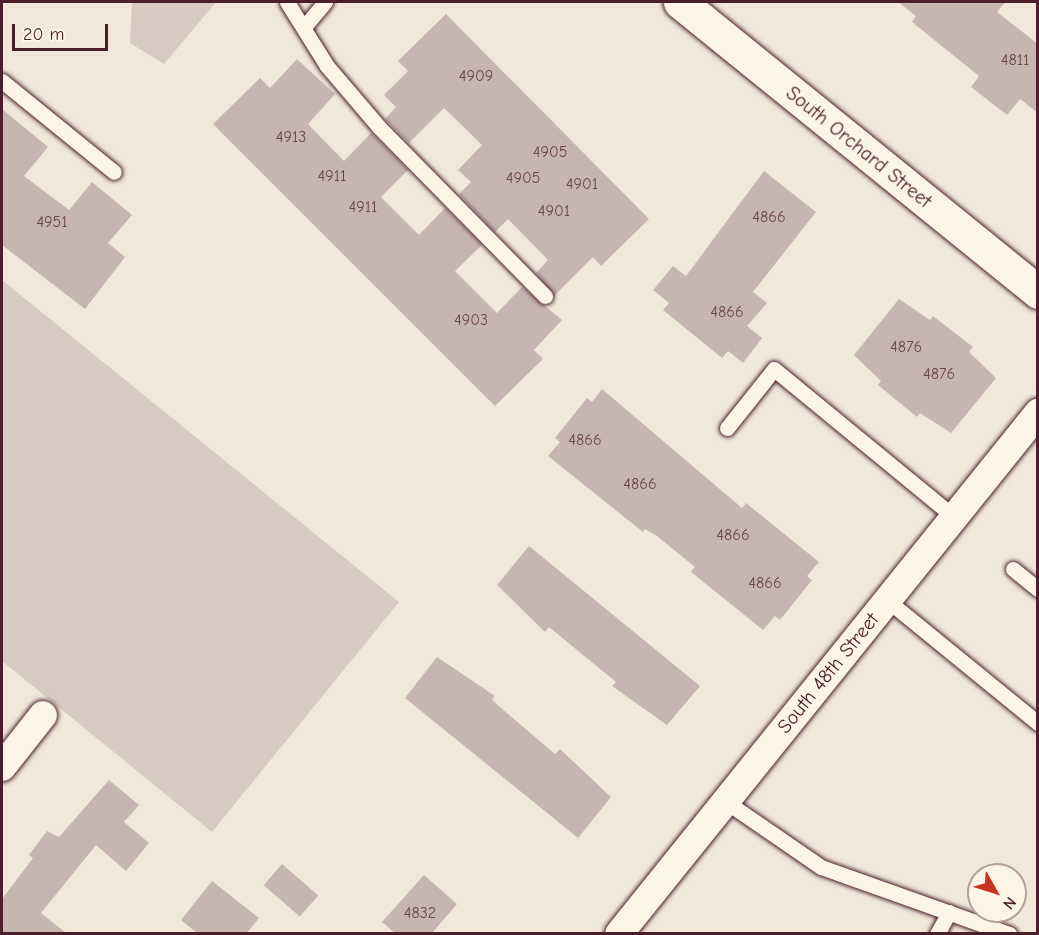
<!DOCTYPE html>
<html>
<head>
<meta charset="utf-8">
<style>
  body { margin:0 }
  #map { position:relative; width:1039px; height:935px; overflow:hidden; background:#f1e8da; font-family:"Comic Neue",sans-serif }
  div>[style] { position:absolute }
  [style*='--x'] { left:calc(var(--x)*1px); top:calc(var(--y)*1px); width:calc(var(--w)*1px); rotate:calc(var(--a)*1deg) }
  .green>* { inset:0; background:#d8cac0 }
  .building>* { inset:0; background:#c7b6af; transform-origin:0 0 }
  .roads { filter:drop-shadow(0 0 2px #4a1f2b) drop-shadow(0 0 2px #4a1f2b) }
  .service>* { height:15px; margin:-7.5px; padding:0 7.5px; transform-origin:7.5px; border-radius:7.5px; background:#fcf5e5 }
  .minor>* { height:28px; margin:-14px; padding:0 14px; transform-origin:14px; border-radius:14px; background:#fcf5e5 }
  .primary>* { height:33px; margin:-16.5px; padding:0 16.5px; transform-origin:16.5px; border-radius:16.5px; background:#fcf5e5 }
  span { translate:-50% -50%; white-space:nowrap; text-align:center; line-height:1.15; -webkit-text-stroke:4.5px #fcf5e5; paint-order:stroke }
  .number-label { font-size:16px; color:#69454c }
  .number-label span { -webkit-text-stroke-width:0 }
  .street-label { font-size:20px; color:#4a1f2b }
  .frame { position:absolute; inset:0; border:3px solid #4a1f2b; pointer-events:none }
  .north { position:absolute; left:967px; top:863px; width:60px; height:60px; box-sizing:border-box; background:#fcf5e5; border:2px solid #b59f9b; border-radius:50%; rotate:129deg; font-size:16px; font-weight:700; line-height:24px; text-align:center; color:#4a1f2b }
  .north::after { content:''; display:block; margin:auto; width:21px; height:27px; background:#c8321e; clip-path:polygon(50% 0,100% 100%,50% 72%,0 100%) }
  .scale { position:absolute; left:12px; top:24px; width:96px; height:27px; box-sizing:border-box; border:3px solid #4a1f2b; border-top:0; padding-left:8px; font-size:18px; line-height:21px; white-space:nowrap; color:#4a1f2b; -webkit-text-stroke:4px #fcf5e5; paint-order:stroke }
</style>
</head>
<body>
<div id="map">
  <div class="green">
    <i style="clip-path:polygon(132px 2px,216px 2px,164px 64px,130px 43px)"></i>
    <i style="clip-path:polygon(2px 280px,399px 602px,212px 832px,2px 661px)"></i>
  </div>
  <div class="building">
    <i style="clip-path:polygon(898px 2px,1005px 2px,997px 12px,1038px 44px,1038px 113px,1020px 99px,1007px 115px,971px 87px,979px 76px,912px 22px,916px 16px)"></i>
    <i style="clip-path:polygon(446px 14px,649px 219px,601px 266px,593px 257px,554px 296px,536px 273px,548px 260px,508px 219px,495px 232px,459px 194px,471px 182px,458px 170px,482px 145px,444px 108px,409px 143px,385px 119px,396px 107px,384px 95px,408px 71px,398px 61px)"></i>
    <i style="clip-path:polygon(297px 59px,335px 94px,308px 124px,344px 161px,371px 133px,408px 170px,381px 197px,419px 235px,445px 208px,482px 245px,455px 271px,497px 313px,522px 287px,562px 320px,534px 350px,543px 359px,495px 406px,213px 124px,260px 78px,270px 88px)"></i>
    <i style="clip-path:polygon(2px 109px,48px 147px,24px 176px,69px 210px,92px 182px,132px 215px,108px 243px,125px 257px,85px 309px,2px 245px)"></i>
    <i style="clip-path:polygon(764px 171px,816px 212px,753px 292px,767px 303px,747px 326px,762px 338px,743px 363px,728px 351px,722px 358px,663px 310px,669px 303px,653px 290px,673px 266px,686px 276px)"></i>
    <i style="clip-path:polygon(899px 299px,930px 320px,933px 316px,973px 347px,969px 352px,996px 378px,951px 433px,920px 413px,917px 417px,878px 385px,881px 381px,854px 355px)"></i>
    <i style="clip-path:polygon(602px 389px,742px 508px,746px 503px,819px 562px,807px 576px,812px 580px,780px 620px,775px 616px,763px 630px,691px 572px,695px 567px,657px 536px,645px 529px,643px 532px,548px 456px,560px 442px,555px 438px,587px 398px,592px 402px)"></i>
    <i style="clip-path:polygon(529px 546px,700px 686px,667px 725px,612px 686px,616px 682px,549px 627px,545px 632px,497px 585px)"></i>
    <i style="clip-path:polygon(437px 657px,495px 696px,492px 700px,515px 720px,555px 754px,560px 749px,611px 797px,578px 838px,405px 698px)"></i>
    <i style="clip-path:polygon(109px 780px,139px 805px,124px 822px,149px 843px,126px 871px,96px 845px,41px 913px,66px 933px,2px 933px,2px 899px,33px 858px,29px 855px,47px 831px,59px 837px)"></i>
    <i style="left:282px;top:864px;width:48px;height:28px;rotate:41deg"></i>
    <i style="clip-path:polygon(424px 875px,457px 904px,432px 933px,395px 933px,382px 922px)"></i>
    <i style="clip-path:polygon(212px 881px,259px 918px,247px 933px,197px 933px,181px 920px)"></i>
  </div>
  <div class="roads">
    <div class="service">
      <i style="--x:287;--y:2;--w:75;--a:58"></i>
      <i style="--x:327;--y:66;--w:80;--a:49.6"></i>
      <i style="--x:379;--y:127;--w:237;--a:45.5"></i>
      <i style="--x:304;--y:27;--w:33;--a:-50"></i>
      <i style="--x:2;--y:81;--w:144;--a:39.1"></i>
      <i style="--x:727;--y:428;--w:75;--a:-51.5"></i>
      <i style="--x:774;--y:369;--w:233;--a:39.4"></i>
      <i style="--x:1013;--y:569;--w:32;--a:39"></i>
      <i style="--x:887;--y:600;--w:195;--a:39.2"></i>
      <i style="--x:725;--y:801;--w:116;--a:34.5"></i>
      <i style="--x:821;--y:867;--w:200;--a:19.6"></i>
      <i style="--x:937;--y:934;--w:25;--a:-61"></i>
    </div>
    <div class="minor">
      <i style="--x:2;--y:767;--w:66;--a:-51.7"></i>
      <i style="--x:619;--y:934;--w:669;--a:-51.19"></i>
    </div>
    <div class="primary">
      <i style="--x:680;--y:2;--w:461;--a:39"></i>
    </div>
  </div>
  <div class="number-label">
    <span style="left:1015px;top:60px">4811</span>
    <span style="left:476px;top:76px">4909</span>
    <span style="left:291px;top:137px">4913</span>
    <span style="left:550px;top:152px">4905</span>
    <span style="left:332px;top:176px">4911</span>
    <span style="left:523px;top:178px">4905</span>
    <span style="left:582px;top:184px">4901</span>
    <span style="left:363px;top:207px">4911</span>
    <span style="left:554px;top:211px">4901</span>
    <span style="left:769px;top:217px">4866</span>
    <span style="left:52px;top:222px">4951</span>
    <span style="left:727px;top:312px">4866</span>
    <span style="left:471px;top:320px">4903</span>
    <span style="left:906px;top:347px">4876</span>
    <span style="left:939px;top:374px">4876</span>
    <span style="left:585px;top:440px">4866</span>
    <span style="left:640px;top:484px">4866</span>
    <span style="left:733px;top:535px">4866</span>
    <span style="left:765px;top:583px">4866</span>
    <span style="left:420px;top:913px">4832</span>
  </div>
  <div class="street-label">
    <span style="left:859px;top:147px;rotate:39deg">South Orchard Street</span>
    <span style="left:828px;top:673px;rotate:-51deg">South 48th Street</span>
  </div>
  <div class="frame"></div>
  <div class="north">N</div>
  <div class="scale">20 m</div>
</div>
</body>
</html>
